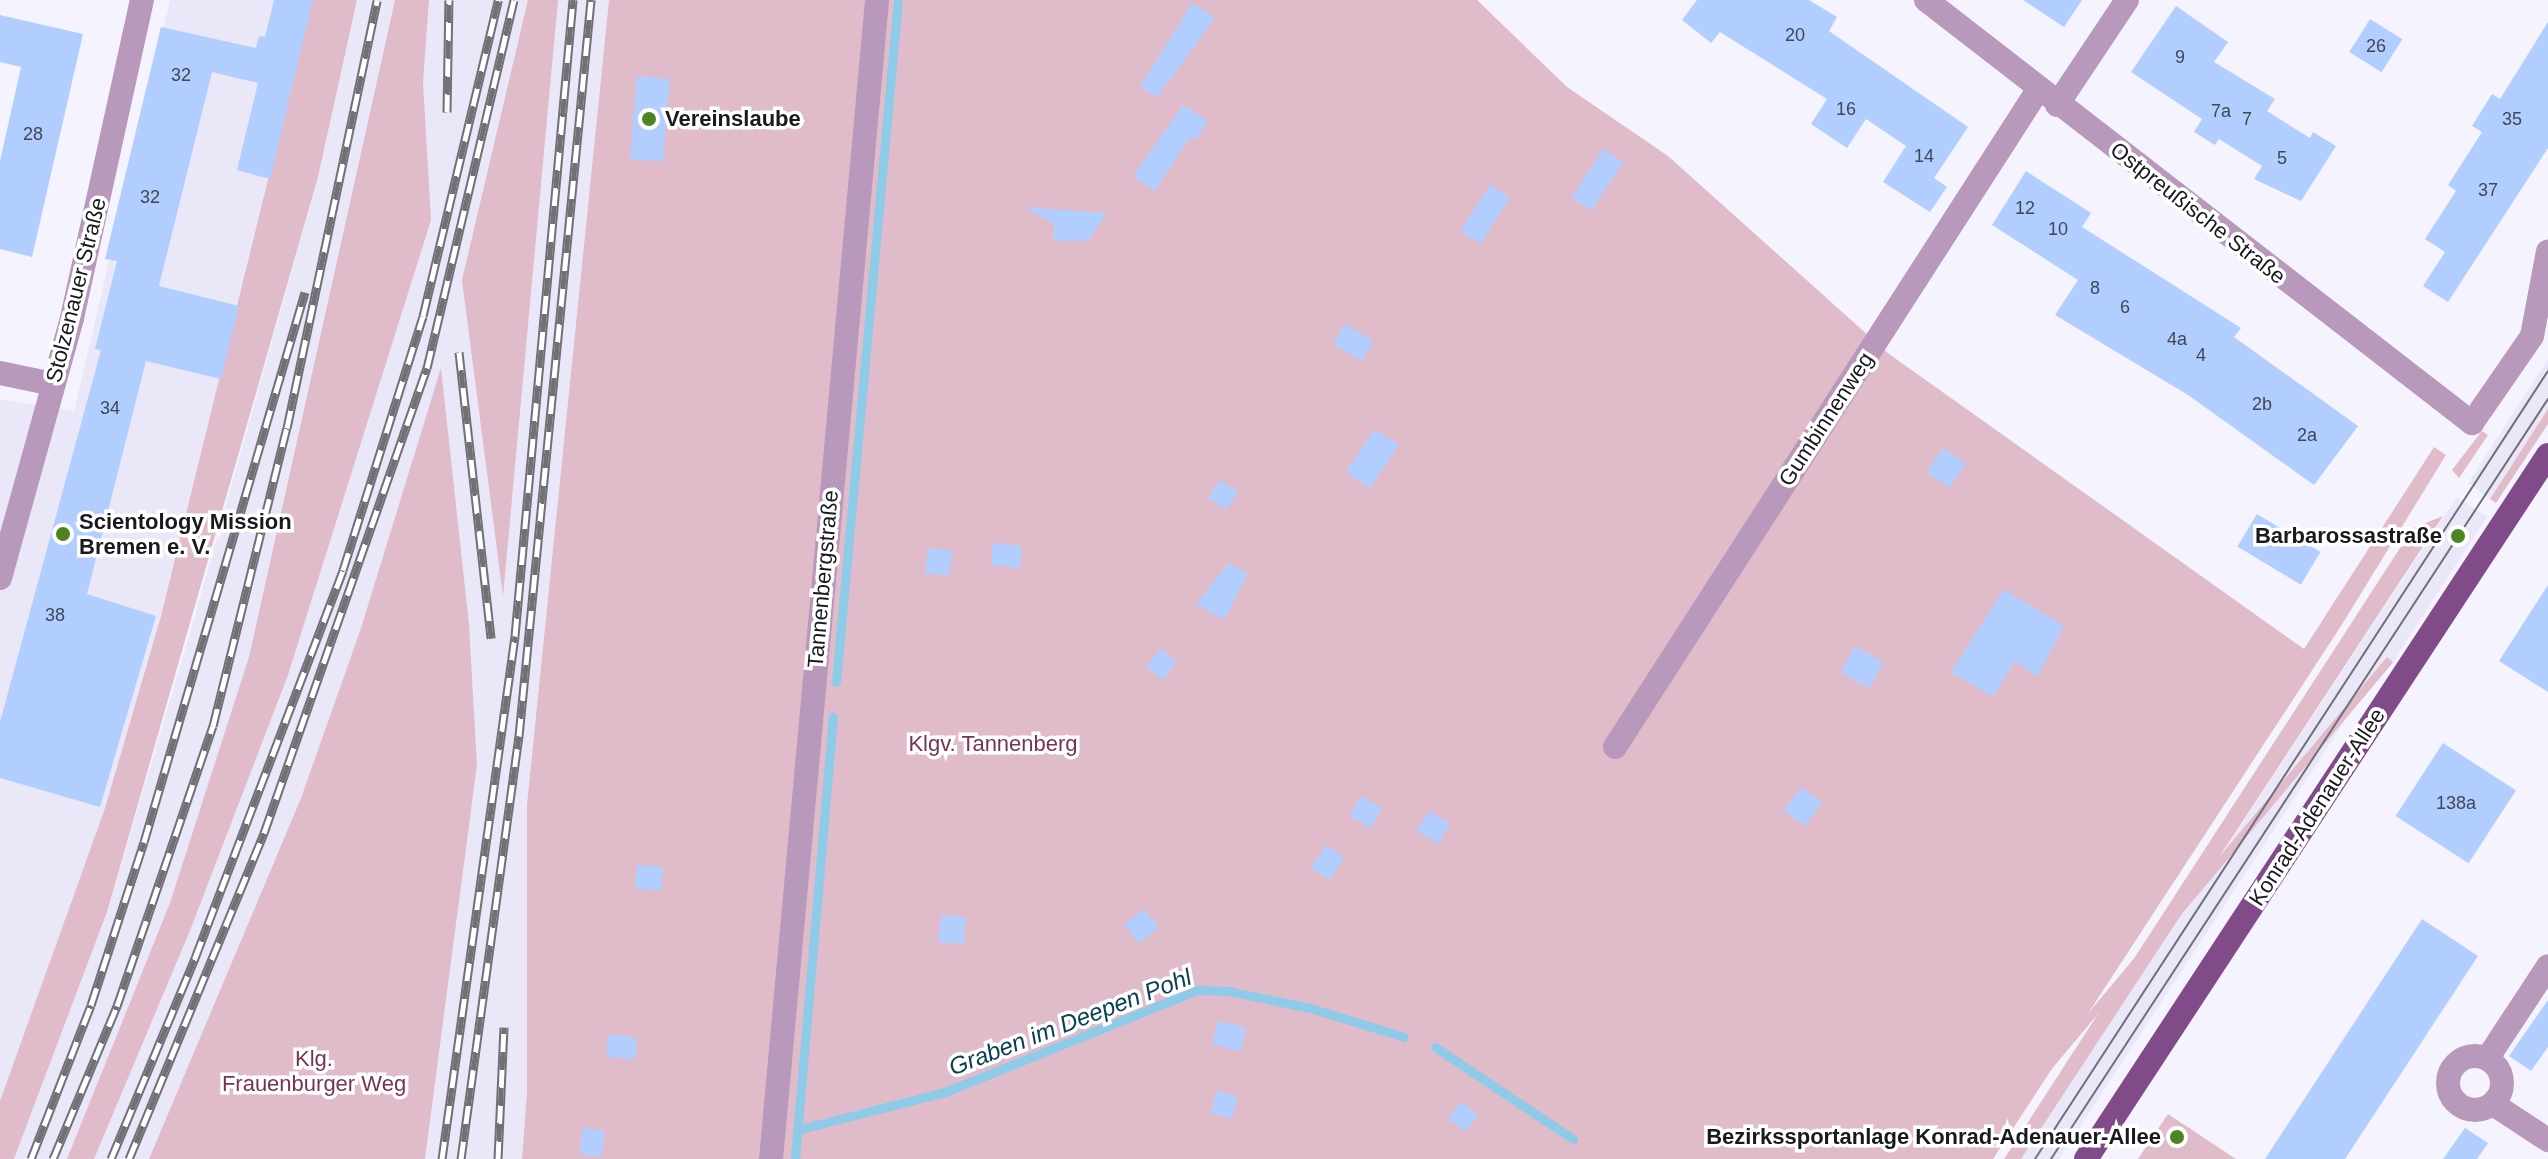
<!DOCTYPE html>
<html>
<head>
<meta charset="utf-8">
<style>
  body { margin:0 }
  #map { position:relative; width:2548px; height:1159px; overflow:hidden; background:#f5f4fe; font-family:Arial,sans-serif }
  div>[style] { position:absolute }
  [style*='--x'] { left:calc(var(--x)*1px); top:calc(var(--y)*1px); width:calc(var(--w)*1px); rotate:calc(var(--a)*1deg) }
  .built>* { inset:0; background:#eae7f9 }
  .green>* { inset:0; background:#e0bbc9; transform-origin:0 0 }
  .stream>* { height:9px; margin:-4.5px; padding:0 4.5px; transform-origin:4.5px; border-radius:4.5px; background:#8ecbe8 }
  .building>* { inset:0; background:#b1cefe; transform-origin:0 0 }
  .minor>* { height:24px; margin:-12px; padding:0 12px; transform-origin:12px; border-radius:12px; background:#b899bc }
  .minor>.ring { margin:-12px; padding:0; box-sizing:content-box; background:none; border:24px solid #b899bc; border-radius:50% }
  .major>* { height:24px; margin:-12px; padding:0 12px; transform-origin:12px; border-radius:12px; background:#814b89 }
  .tram>* { height:2px; margin:-1px; padding:0 1px; transform-origin:1px; border-radius:1px; background:#707076 }
  .rail>* { height:9px; margin-top:-4.5px; transform-origin:0; background:repeating-linear-gradient(90deg,#fff 0 18px,#707076 0 36px); box-sizing:border-box; border-block:2px solid #707076 }
  .dots>* { width:22px; height:22px; translate:-50% -50%; box-sizing:border-box; border:4px solid #fff; border-radius:50% }
  span { translate:-50% -50%; white-space:nowrap; text-align:center; line-height:1.15; -webkit-text-stroke:7px #fff; paint-order:stroke }
  .number-label { font-size:18px; color:#404756 }
  .number-label span { -webkit-text-stroke-width:0 }
  .poi-label { font-size:22px; color:#1a1a1e; font-weight:700 }
  .left { translate:0 -50%; text-align:left }
  .right { translate:-100% -50%; text-align:right }
  .street-label { font-size:22px; color:#1a1a1e }
  .park-label { font-size:22px; color:#783252 }
  .water-label { font-size:24px; color:#0a4054; font-style:italic }
</style>
</head>
<body>
<div id="map">
  <div class="built">
    <i style="clip-path:polygon(170px 0,312px 0,161px 616px,105px 808px,0 1101px,0 399px,74px 411px)"></i>
    <i style="clip-path:polygon(357px 0,609px 0,527px 804px,527px 1092px,522px 1159px,425px 1159px,477px 765px,469px 624px,441px 369px,361px 628px,301px 798px,149px 1159px,14px 1159px,107px 912px,190px 633px,318px 177px)"></i>
    <i style="clip-path:polygon(2548px 359px,2548px 409px,2490px 499px,2468px 483px)"></i>
    <i style="clip-path:polygon(2457px 497px,2487px 517px,2393px 662px,2386px 658px,2059px 1159px,2021px 1159px)"></i>
  </div>
  <div class="green">
    <i style="clip-path:polygon(312px 0,357px 0,318px 177px,107px 912px,14px 1159px,0 1159px,0 1101px,105px 808px,161px 616px)"></i>
    <i style="clip-path:polygon(395px 0,429px 0,423px 82px,431px 220px,288px 675px,191px 928px,94px 1159px,67px 1159px,170px 903px,249px 657px)"></i>
    <i style="clip-path:polygon(528px 0,558px 0,503px 596px,462px 280px)"></i>
    <i style="clip-path:polygon(609px 0,1477px 0,1567px 87px,1668px 156px,1889px 354px,2304px 649px,2434px 447px,2446px 455px,2341px 626px,1993px 1159px,522px 1159px,527px 1092px,527px 804px)"></i>
    <i style="clip-path:polygon(441px 368px,469px 624px,477px 765px,425px 1159px,149px 1159px,301px 798px,361px 628px)"></i>
    <i style="clip-path:polygon(2548px 409px,2548px 424px,2496px 503px,2490px 499px)"></i>
    <i style="clip-path:polygon(2482px 431px,2488px 435px,2459px 478px,2452px 470px)"></i>
    <i style="clip-path:polygon(2443px 516px,2021px 1159px,2004px 1159px,2413px 528px)"></i>
    <i style="left:2387px;top:657px;width:8px;height:600px;rotate:40deg"></i>
    <i style="clip-path:polygon(2168px 1114px,2236px 1159px,2138px 1159px)"></i>
  </div>
  <div class="stream">
    <i style="--x:836;--y:682;--w:685;--a:-84.81"></i>
    <i style="--x:1435;--y:1047;--w:166;--a:33.7"></i>
    <i style="--x:797;--y:1130;--w:153;--a:-14.4"></i>
    <i style="--x:945;--y:1092;--w:273;--a:-22"></i>
    <i style="--x:1198;--y:990;--w:30;--a:2"></i>
    <i style="--x:1228;--y:991;--w:84;--a:11.7"></i>
    <i style="--x:1310;--y:1008;--w:98;--a:17.1"></i>
    <i style="--x:795;--y:1159;--w:444;--a:-85.1"></i>
  </div>
  <div class="building">
    <i style="clip-path:polygon(274px 0,313px 0,270px 179px,237px 170px,258px 83px,212px 72px,159px 286px,239px 306px,221px 379px,146px 361px,87px 594px,156px 616px,100px 807px,0 778px,0 722px,101px 350px,95px 349px,117px 261px,105px 259px,161px 27px,256px 48px,259px 36px,265px 37px)"></i>
    <i style="clip-path:polygon(1697px 0,1809px 0,1837px 17px,1829px 31px,1968px 127px,1934px 178px,1947px 187px,1930px 212px,1883px 182px,1906px 146px,1866px 119px,1847px 148px,1811px 124px,1827px 99px,1720px 32px,1711px 43px,1682px 20px)"></i>
    <i style="clip-path:polygon(2023px 0,2082px 0,2064px 27px)"></i>
    <i style="clip-path:polygon(1192px 3px,1215px 18px,1157px 97px,1140px 87px)"></i>
    <i style="clip-path:polygon(2176px 6px,2228px 42px,2214px 62px,2275px 99px,2267px 111px,2310px 138px,2313px 132px,2336px 146px,2301px 201px,2254px 179px,2262px 166px,2219px 139px,2215px 145px,2194px 132px,2202px 119px,2131px 72px)"></i>
    <i style="clip-path:polygon(0 15px,83px 34px,32px 257px,0 249px,0 161px,21px 67px,0 62px)"></i>
    <i style="left:2370px;top:19px;width:38px;height:39px;rotate:32deg"></i>
    <i style="clip-path:polygon(2548px 22px,2548px 148px,2448px 302px,2423px 286px,2445px 252px,2425px 239px,2456px 191px,2448px 185px,2482px 132px,2472px 126px,2492px 94px,2500px 99px)"></i>
    <i style="left:637px;top:76px;width:33px;height:83px;rotate:5deg"></i>
    <i style="clip-path:polygon(1183px 105px,1208px 121px,1196px 140px,1190px 137px,1155px 191px,1133px 176px)"></i>
    <i style="left:1603px;top:149px;width:24px;height:58px;rotate:33deg"></i>
    <i style="clip-path:polygon(2026px 171px,2091px 213px,2082px 227px,2241px 328px,2234px 337px,2358px 426px,2314px 485px,2188px 395px,2055px 315px,2078px 280px,1992px 225px)"></i>
    <i style="left:1490px;top:185px;width:24px;height:55px;rotate:33deg"></i>
    <i style="clip-path:polygon(1024px 207px,1065px 210px,1107px 213px,1087px 242px,1079px 237px,1079px 242px,1053px 240px,1054px 224px)"></i>
    <i style="left:1345px;top:324px;width:33px;height:23px;rotate:31deg"></i>
    <i style="left:1375px;top:429px;width:29px;height:52px;rotate:34deg"></i>
    <i style="left:1943px;top:448px;width:28px;height:29px;rotate:35deg"></i>
    <i style="left:1220px;top:480px;width:22px;height:21px;rotate:34deg"></i>
    <i style="left:2257px;top:514px;width:74px;height:38px;rotate:31deg"></i>
    <i style="left:993px;top:543px;width:29px;height:22px;rotate:6deg"></i>
    <i style="left:928px;top:548px;width:24px;height:25px;rotate:7deg"></i>
    <i style="clip-path:polygon(1229px 563px,1248px 574px,1224px 620px,1196px 604px)"></i>
    <i style="clip-path:polygon(2548px 585px,2548px 692px,2499px 661px)"></i>
    <i style="clip-path:polygon(2004px 589px,2064px 626px,2037px 677px,2015px 661px,1993px 697px,1951px 672px)"></i>
    <i style="left:1855px;top:646px;width:33px;height:30px;rotate:29deg"></i>
    <i style="left:1160px;top:649px;width:21px;height:23px;rotate:37deg"></i>
    <i style="left:2443px;top:743px;width:87px;height:87px;rotate:33deg"></i>
    <i style="left:1801px;top:787px;width:26px;height:29px;rotate:36deg"></i>
    <i style="left:1362px;top:796px;width:24px;height:23px;rotate:33deg"></i>
    <i style="left:1429px;top:811px;width:25px;height:23px;rotate:32deg"></i>
    <i style="left:1326px;top:845px;width:22px;height:27px;rotate:34deg"></i>
    <i style="left:637px;top:865px;width:26px;height:24px;rotate:4deg"></i>
    <i style="left:1144px;top:909px;width:24px;height:25px;rotate:52deg"></i>
    <i style="left:941px;top:915px;width:25px;height:27px;rotate:5deg"></i>
    <i style="clip-path:polygon(2422px 919px,2478px 956px,2345px 1159px,2265px 1159px)"></i>
    <i style="clip-path:polygon(2548px 1000px,2548px 1047px,2531px 1071px,2509px 1056px)"></i>
    <i style="left:1218px;top:1021px;width:29px;height:24px;rotate:14deg"></i>
    <i style="left:608px;top:1035px;width:29px;height:22px;rotate:4deg"></i>
    <i style="left:1216px;top:1091px;width:22px;height:23px;rotate:13deg"></i>
    <i style="left:1460px;top:1102px;width:22px;height:21px;rotate:34deg"></i>
    <i style="left:583px;top:1128px;width:22px;height:26px;rotate:8deg"></i>
    <i style="clip-path:polygon(2465px 1128px,2488px 1143px,2477px 1159px,2443px 1159px)"></i>
  </div>
  <div class="minor">
    <i style="--x:1926;--y:0;--w:691;--a:37.77"></i>
    <i style="--x:2472;--y:423;--w:106;--a:-55.4"></i>
    <i style="--x:2532;--y:336;--w:86;--a:-79.3"></i>
    <i style="--x:2057;--y:105;--w:126;--a:-56.3"></i>
    <i style="--x:0;--y:373;--w:54;--a:11.7"></i>
    <i style="--x:0;--y:578;--w:270;--a:-74.5"></i>
    <i style="--x:72;--y:318;--w:326;--a:-77.6"></i>
    <i style="--x:1615;--y:747;--w:781;--a:-57.23"></i>
    <i class="ring" style="left:2448px;top:1056px;width:30px;height:30px"></i>
    <i style="--x:2487;--y:1059;--w:111;--a:-56.7"></i>
    <i style="--x:2493;--y:1104;--w:66;--a:33.2"></i>
    <i style="--x:771;--y:1159;--w:1164;--a:-84.77"></i>
  </div>
  <div class="major">
    <i style="--x:2086;--y:1159;--w:842;--a:-56.73"></i>
  </div>
  <div class="tram">
    <i style="--x:2035;--y:1159;--w:940;--a:-56.94"></i>
    <i style="--x:2051;--y:1159;--w:908;--a:-56.82"></i>
  </div>
  <div class="rail">
    <i style="--x:447;--y:112;--w:112;--a:-89"></i>
    <i style="--x:459;--y:352;--w:288;--a:83.6"></i>
    <i style="--x:31;--y:1159;--w:165;--a:-68.7"></i>
    <i style="--x:91;--y:1005;--w:171;--a:-72"></i>
    <i style="--x:144;--y:842;--w:573;--a:-73.68"></i>
    <i style="--x:53;--y:1159;--w:166;--a:-67.3"></i>
    <i style="--x:117;--y:1006;--w:296;--a:-71.1"></i>
    <i style="--x:213;--y:726;--w:307;--a:-76.1"></i>
    <i style="--x:287;--y:428;--w:437;--a:-78.1"></i>
    <i style="--x:111;--y:1159;--w:218;--a:-67.3"></i>
    <i style="--x:195;--y:958;--w:415;--a:-69.1"></i>
    <i style="--x:343;--y:570;--w:266;--a:-72.5"></i>
    <i style="--x:423;--y:316;--w:325;--a:-76.6"></i>
    <i style="--x:129;--y:1159;--w:353;--a:-67.5"></i>
    <i style="--x:264;--y:833;--w:493;--a:-70.7"></i>
    <i style="--x:427;--y:368;--w:378;--a:-76.7"></i>
    <i style="--x:442;--y:1159;--w:528;--a:-82.05"></i>
    <i style="--x:515;--y:636;--w:639;--a:-84.79"></i>
    <i style="--x:461;--y:1159;--w:427;--a:-82.2"></i>
    <i style="--x:519;--y:736;--w:740;--a:-84.41"></i>
    <i style="--x:498;--y:1159;--w:132;--a:-87.4"></i>
  </div>
  <div class="dots">
    <i style="left:649px;top:119px;background:#4b8420"></i>
    <i style="left:63px;top:534px;background:#4b8420"></i>
    <i style="left:2458px;top:536px;background:#4b8420"></i>
    <i style="left:2177px;top:1137px;background:#4b8420"></i>
  </div>
  <div class="number-label">
    <span style="left:1795px;top:35px">20</span>
    <span style="left:2376px;top:46px">26</span>
    <span style="left:2180px;top:57px">9</span>
    <span style="left:181px;top:75px">32</span>
    <span style="left:1846px;top:109px">16</span>
    <span style="left:2221px;top:111px">7a</span>
    <span style="left:2247px;top:119px">7</span>
    <span style="left:2512px;top:119px">35</span>
    <span style="left:33px;top:134px">28</span>
    <span style="left:1924px;top:156px">14</span>
    <span style="left:2282px;top:158px">5</span>
    <span style="left:2488px;top:190px">37</span>
    <span style="left:150px;top:197px">32</span>
    <span style="left:2025px;top:208px">12</span>
    <span style="left:2058px;top:229px">10</span>
    <span style="left:2095px;top:288px">8</span>
    <span style="left:2125px;top:307px">6</span>
    <span style="left:2177px;top:339px">4a</span>
    <span style="left:2201px;top:355px">4</span>
    <span style="left:2262px;top:404px">2b</span>
    <span style="left:110px;top:408px">34</span>
    <span style="left:2307px;top:435px">2a</span>
    <span style="left:55px;top:615px">38</span>
    <span style="left:2456px;top:803px">138a</span>
  </div>
  <div class="poi-label">
    <span class="left" style="left:665px;top:119px">Vereinslaube</span>
    <span class="left" style="left:79px;top:534px">Scientology Mission<br>Bremen e. V.</span>
    <span class="right" style="left:2442px;top:536px">Barbarossastraße</span>
    <span class="right" style="left:2161px;top:1137px">Bezirkssportanlage Konrad-Adenauer-Allee</span>
  </div>
  <div class="street-label">
    <span style="left:2198px;top:213px;rotate:38deg">Ostpreußische Straße</span>
    <span style="left:76px;top:290px;rotate:-76deg">Stolzenauer Straße</span>
    <span style="left:1826px;top:419px;rotate:-57deg">Gumbinnenweg</span>
    <span style="left:823px;top:579px;rotate:-85deg">Tannenbergstraße</span>
    <span style="left:2317px;top:807px;rotate:-57deg">Konrad-Adenauer-Allee</span>
  </div>
  <div class="park-label">
    <span style="left:993px;top:744px">Klgv. Tannenberg</span>
    <span style="left:314px;top:1071px">Klg.<br>Frauenburger Weg</span>
  </div>
  <div class="water-label">
    <span style="left:1070px;top:1022px;rotate:-21deg">Graben im Deepen Pohl</span>
  </div>
</div>
</body>
</html>
